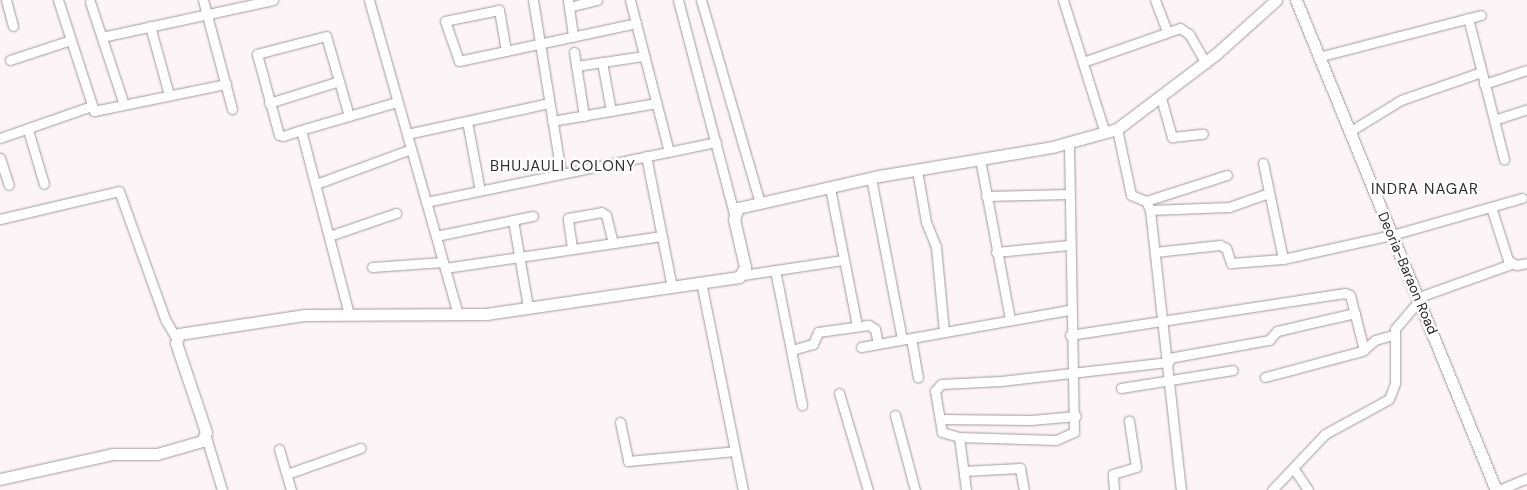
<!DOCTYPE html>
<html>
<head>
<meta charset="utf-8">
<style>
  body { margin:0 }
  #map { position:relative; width:1527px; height:490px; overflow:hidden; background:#fcf4f6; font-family:"DM Sans",sans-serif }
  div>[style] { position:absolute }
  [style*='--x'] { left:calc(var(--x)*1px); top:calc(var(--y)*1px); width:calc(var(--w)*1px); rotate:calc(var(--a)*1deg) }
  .roads { filter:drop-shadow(0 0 1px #a19a9c) drop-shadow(0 0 1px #a19a9c) }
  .minor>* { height:9px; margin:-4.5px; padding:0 4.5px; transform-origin:4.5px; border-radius:4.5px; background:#fff }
  .tertiary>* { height:11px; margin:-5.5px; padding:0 5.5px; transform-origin:5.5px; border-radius:5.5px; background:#fff }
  span { translate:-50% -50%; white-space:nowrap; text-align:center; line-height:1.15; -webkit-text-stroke:4.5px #fff; paint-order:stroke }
  .street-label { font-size:14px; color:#2b2829 }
  .neighbourhood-label { font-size:15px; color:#342e30; letter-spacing:1px }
</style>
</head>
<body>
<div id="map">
  <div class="roads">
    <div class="minor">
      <i style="--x:6;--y:0;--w:27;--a:75"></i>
      <i style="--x:58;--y:0;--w:117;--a:72"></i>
      <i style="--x:94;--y:111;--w:135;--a:-11.6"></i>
      <i style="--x:203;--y:0;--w:113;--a:75.1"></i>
      <i style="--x:369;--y:0;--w:326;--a:74.2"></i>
      <i style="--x:533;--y:0;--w:175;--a:80.8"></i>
      <i style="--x:568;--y:0;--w:37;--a:82"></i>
      <i style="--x:630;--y:0;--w:157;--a:75.6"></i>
      <i style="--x:678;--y:0;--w:221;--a:75.3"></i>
      <i style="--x:701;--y:0;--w:211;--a:73.8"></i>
      <i style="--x:1063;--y:0;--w:139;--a:72.5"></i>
      <i style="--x:1155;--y:0;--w:33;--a:69"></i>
      <i style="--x:90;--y:2;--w:108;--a:71.7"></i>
      <i style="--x:569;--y:7;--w:29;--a:-14"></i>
      <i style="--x:1468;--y:18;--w:146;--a:75.7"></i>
      <i style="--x:150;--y:26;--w:72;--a:74.6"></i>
      <i style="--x:102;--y:37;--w:175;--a:-12.2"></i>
      <i style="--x:506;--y:51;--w:42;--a:-99.7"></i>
      <i style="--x:499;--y:10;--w:55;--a:168.5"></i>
      <i style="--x:445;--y:21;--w:42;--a:70.7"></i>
      <i style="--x:459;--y:61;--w:181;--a:-12.1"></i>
      <i style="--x:574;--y:52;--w:65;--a:81.1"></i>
      <i style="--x:1318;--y:57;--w:168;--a:-14.4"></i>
      <i style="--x:10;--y:60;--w:64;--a:-18.2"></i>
      <i style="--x:602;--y:62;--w:50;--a:79.6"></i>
      <i style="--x:1083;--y:62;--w:103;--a:-19.3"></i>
      <i style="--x:1180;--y:28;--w:11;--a:34"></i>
      <i style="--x:1189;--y:34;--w:34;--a:60"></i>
      <i style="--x:576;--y:66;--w:69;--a:-8.4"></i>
      <i style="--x:1484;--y:84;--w:45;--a:-18"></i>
      <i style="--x:1161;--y:98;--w:41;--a:74.2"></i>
      <i style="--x:1172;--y:137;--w:31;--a:-6"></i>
      <i style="--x:269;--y:103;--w:73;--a:-17.4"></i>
      <i style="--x:349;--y:116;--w:83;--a:-106"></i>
      <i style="--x:326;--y:36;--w:71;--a:165.4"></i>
      <i style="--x:257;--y:54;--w:84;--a:74.8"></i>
      <i style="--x:279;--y:135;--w:4;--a:14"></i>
      <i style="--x:283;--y:136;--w:19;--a:-18"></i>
      <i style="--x:301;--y:130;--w:100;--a:-16.3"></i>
      <i style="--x:1494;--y:120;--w:35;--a:-18"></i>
      <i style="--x:467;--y:121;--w:71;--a:79.5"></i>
      <i style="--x:552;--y:121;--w:106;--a:-9.8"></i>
      <i style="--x:1117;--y:129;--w:67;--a:78"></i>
      <i style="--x:1131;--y:195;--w:16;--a:22"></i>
      <i style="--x:1146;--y:201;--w:10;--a:66"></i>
      <i style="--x:1150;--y:210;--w:282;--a:83.7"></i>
      <i style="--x:28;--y:130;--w:56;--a:73.5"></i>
      <i style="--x:301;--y:130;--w:190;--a:75.4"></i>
      <i style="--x:1349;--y:132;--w:61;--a:-31.6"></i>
      <i style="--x:1401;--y:100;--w:85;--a:-19.3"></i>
      <i style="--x:407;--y:134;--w:145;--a:-12.3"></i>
      <i style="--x:0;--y:138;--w:97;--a:-19.2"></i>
      <i style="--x:646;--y:156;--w:134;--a:78.8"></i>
      <i style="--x:0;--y:158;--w:28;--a:72"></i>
      <i style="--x:980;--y:159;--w:163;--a:79.4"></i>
      <i style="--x:1263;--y:163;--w:98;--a:78.2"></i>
      <i style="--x:917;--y:170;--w:53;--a:80.2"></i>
      <i style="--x:926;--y:222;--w:27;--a:68"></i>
      <i style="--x:936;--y:247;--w:85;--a:84.6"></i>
      <i style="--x:871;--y:178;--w:164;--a:79.1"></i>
      <i style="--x:316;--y:184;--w:101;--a:-20.2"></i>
      <i style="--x:830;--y:188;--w:141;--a:78.9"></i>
      <i style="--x:986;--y:196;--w:83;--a:-1.4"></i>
      <i style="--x:1146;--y:201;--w:85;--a:-17.8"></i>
      <i style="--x:426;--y:202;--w:296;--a:-11.7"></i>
      <i style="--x:1491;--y:207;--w:56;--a:72.2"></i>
      <i style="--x:1508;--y:260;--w:9;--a:32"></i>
      <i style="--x:1516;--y:265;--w:11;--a:-10"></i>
      <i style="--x:1150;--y:210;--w:79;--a:-2.2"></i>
      <i style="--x:1229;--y:207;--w:42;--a:-19.3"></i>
      <i style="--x:0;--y:219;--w:122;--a:-13.2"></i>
      <i style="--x:119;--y:191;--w:136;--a:70.2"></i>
      <i style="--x:165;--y:319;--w:22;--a:60"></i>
      <i style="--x:513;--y:220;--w:88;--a:80.2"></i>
      <i style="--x:329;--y:236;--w:71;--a:-18.9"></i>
      <i style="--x:436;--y:236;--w:99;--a:-11.7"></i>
      <i style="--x:572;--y:248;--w:30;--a:-98"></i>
      <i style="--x:568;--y:218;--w:34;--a:-10"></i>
      <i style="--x:601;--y:212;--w:6;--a:31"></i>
      <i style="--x:606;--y:215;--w:29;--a:76"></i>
      <i style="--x:996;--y:252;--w:73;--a:-5.5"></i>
      <i style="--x:1155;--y:252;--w:65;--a:-6.1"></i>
      <i style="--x:1220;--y:245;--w:7;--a:27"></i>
      <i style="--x:1226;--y:248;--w:16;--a:72"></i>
      <i style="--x:1231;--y:263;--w:52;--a:-4.4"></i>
      <i style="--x:1283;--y:259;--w:112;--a:-12.4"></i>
      <i style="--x:1392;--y:235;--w:135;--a:-15.9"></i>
      <i style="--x:372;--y:267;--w:71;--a:-4"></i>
      <i style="--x:445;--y:268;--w:219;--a:-8.4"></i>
      <i style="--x:775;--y:270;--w:138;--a:78.7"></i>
      <i style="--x:743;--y:275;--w:101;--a:-8.5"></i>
      <i style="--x:701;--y:282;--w:212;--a:78.6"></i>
      <i style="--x:1419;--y:297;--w:98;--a:-19.7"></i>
      <i style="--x:1070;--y:335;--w:278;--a:-8.7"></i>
      <i style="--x:1345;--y:293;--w:5;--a:22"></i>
      <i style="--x:1350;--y:295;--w:57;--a:75.7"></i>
      <i style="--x:911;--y:338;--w:40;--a:80"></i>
      <i style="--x:861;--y:347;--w:211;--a:-10.1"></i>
      <i style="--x:792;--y:350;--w:22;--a:-16"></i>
      <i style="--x:813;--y:344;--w:13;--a:-67"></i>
      <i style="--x:818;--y:332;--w:51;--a:-7.8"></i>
      <i style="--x:869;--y:325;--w:7;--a:34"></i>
      <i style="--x:875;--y:329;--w:15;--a:79"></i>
      <i style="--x:1169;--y:358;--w:102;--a:-10.2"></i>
      <i style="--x:1269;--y:340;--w:12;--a:-48"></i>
      <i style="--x:1277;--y:331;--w:80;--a:-13"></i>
      <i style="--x:1265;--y:377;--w:100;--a:-15"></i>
      <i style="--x:1362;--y:351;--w:17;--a:-40"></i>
      <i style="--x:1375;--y:340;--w:19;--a:-16"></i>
      <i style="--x:1121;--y:388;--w:113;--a:-9.1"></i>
      <i style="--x:839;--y:393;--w:101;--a:73.4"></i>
      <i style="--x:895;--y:415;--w:78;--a:75.1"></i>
      <i style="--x:940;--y:419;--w:91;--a:0.6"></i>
      <i style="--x:1031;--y:420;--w:45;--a:-5.1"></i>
      <i style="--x:620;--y:422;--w:40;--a:78"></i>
      <i style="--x:628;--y:461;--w:107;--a:-5.3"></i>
      <i style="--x:206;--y:437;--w:55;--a:73.2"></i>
      <i style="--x:959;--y:437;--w:18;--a:-164"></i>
      <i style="--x:942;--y:432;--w:42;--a:-99.7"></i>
      <i style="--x:935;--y:391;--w:9;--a:-49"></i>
      <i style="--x:941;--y:384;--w:60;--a:-2.9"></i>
      <i style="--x:1001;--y:381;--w:169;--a:-6.5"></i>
      <i style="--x:279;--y:449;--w:43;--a:73.7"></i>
      <i style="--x:1294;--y:469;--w:25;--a:56"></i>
      <i style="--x:964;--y:471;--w:56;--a:-3.1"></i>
      <i style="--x:1020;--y:468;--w:22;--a:80"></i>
      <i style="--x:287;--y:474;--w:78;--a:-19.4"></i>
      <i style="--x:966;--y:490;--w:53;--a:-97.5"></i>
      <i style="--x:959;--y:437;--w:97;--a:1.8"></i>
      <i style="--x:1056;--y:440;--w:20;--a:-24"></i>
      <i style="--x:1074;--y:432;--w:290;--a:-91"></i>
      <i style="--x:1114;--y:490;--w:16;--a:-94"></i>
      <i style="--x:1113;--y:474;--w:24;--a:-17"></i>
      <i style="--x:1136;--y:467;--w:47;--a:-98.7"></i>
      <i style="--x:1272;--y:490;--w:77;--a:-46.6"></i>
      <i style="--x:1325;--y:434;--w:73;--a:-28.7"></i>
      <i style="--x:1389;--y:399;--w:17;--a:-69"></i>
      <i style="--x:1395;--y:383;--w:54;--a:-90"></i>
      <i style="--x:1395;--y:329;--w:38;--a:-50"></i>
      <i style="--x:1499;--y:490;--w:30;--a:-23"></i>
    </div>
    <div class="tertiary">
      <i style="--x:1296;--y:0;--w:529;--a:67.8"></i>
      <i style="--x:0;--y:479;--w:116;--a:-12.5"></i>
      <i style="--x:113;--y:454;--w:44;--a:0"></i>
      <i style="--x:157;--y:454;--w:47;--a:-16.1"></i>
      <i style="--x:202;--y:441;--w:10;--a:-66"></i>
      <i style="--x:206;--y:432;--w:94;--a:-108.6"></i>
      <i style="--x:176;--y:343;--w:9;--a:-72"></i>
      <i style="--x:179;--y:334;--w:126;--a:-8.6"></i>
      <i style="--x:304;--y:315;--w:182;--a:-0.3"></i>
      <i style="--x:486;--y:314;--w:256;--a:-8.3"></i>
      <i style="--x:739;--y:277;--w:12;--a:-59"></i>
      <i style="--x:745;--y:267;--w:49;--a:-102.9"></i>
      <i style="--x:734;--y:219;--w:12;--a:-70"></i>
      <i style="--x:738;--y:208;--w:145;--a:-12.8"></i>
      <i style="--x:879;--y:176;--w:175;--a:-9.5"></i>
      <i style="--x:1052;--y:147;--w:67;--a:-15.5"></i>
      <i style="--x:1117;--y:129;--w:124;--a:-37.1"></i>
      <i style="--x:1216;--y:54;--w:81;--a:-42"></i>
    </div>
  </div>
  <div class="street-label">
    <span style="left:1408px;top:273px;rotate:67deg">Deoria-Baraon Road</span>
  </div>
  <div class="neighbourhood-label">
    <span style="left:563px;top:167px">BHUJAULI COLONY</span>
    <span style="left:1425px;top:190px">INDRA NAGAR</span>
  </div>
</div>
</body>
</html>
